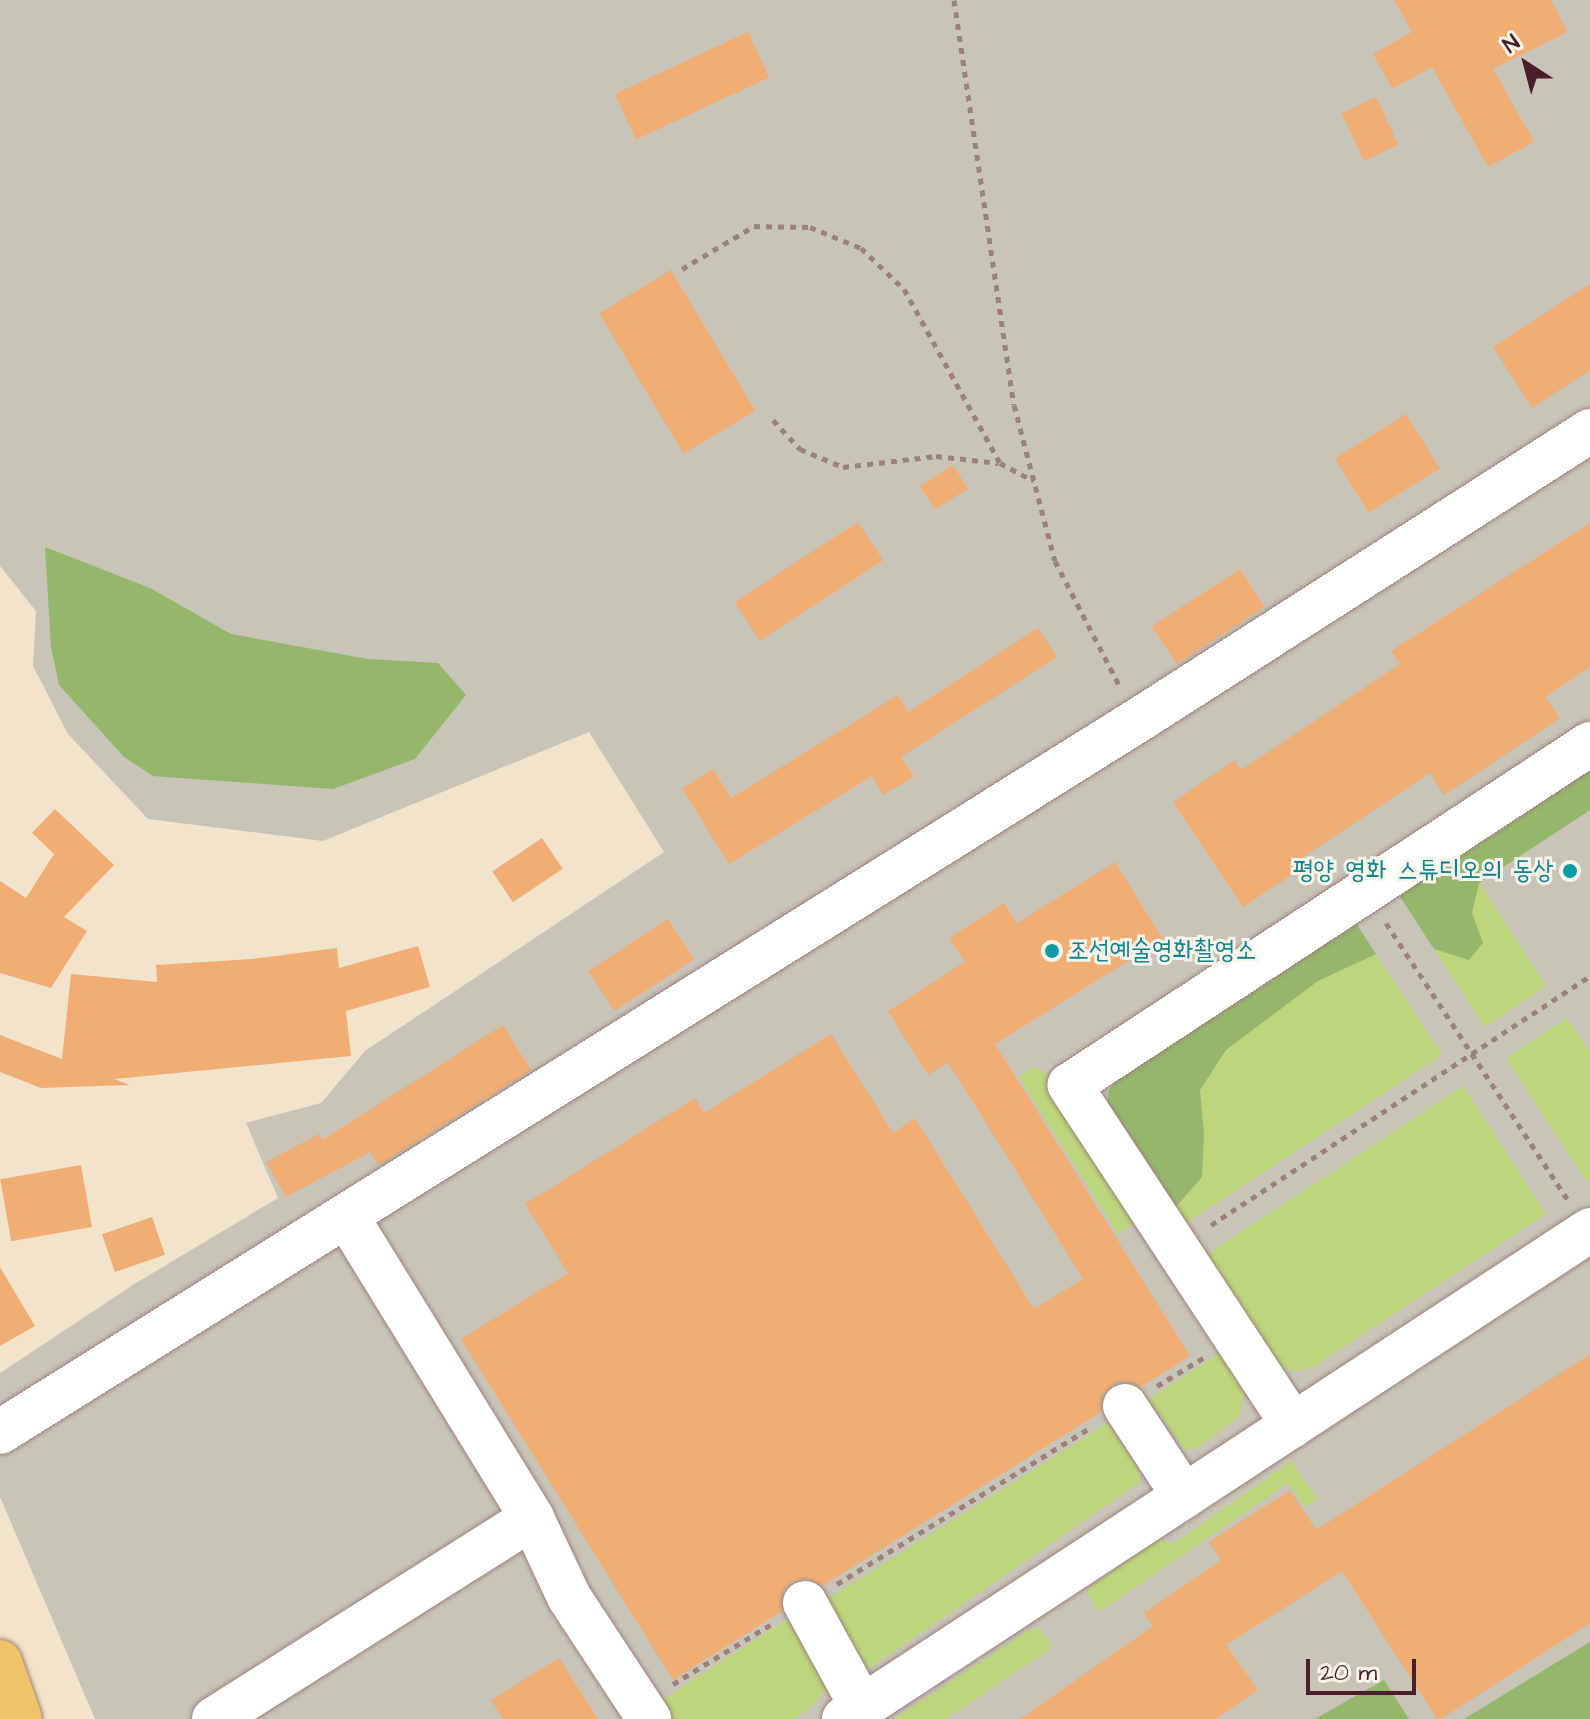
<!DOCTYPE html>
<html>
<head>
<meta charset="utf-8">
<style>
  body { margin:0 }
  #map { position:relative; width:1590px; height:1719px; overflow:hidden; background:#f1e4ca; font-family:"Architects Daughter","Poor Story",sans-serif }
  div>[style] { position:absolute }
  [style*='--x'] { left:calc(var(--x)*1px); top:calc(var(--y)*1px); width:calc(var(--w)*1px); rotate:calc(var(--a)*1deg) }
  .industrial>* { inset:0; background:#c8c4b8 }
  .green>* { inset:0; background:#bcd67b }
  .forest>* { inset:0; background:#95b76b }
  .building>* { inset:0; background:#f0ae75; transform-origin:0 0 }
  .path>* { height:5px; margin-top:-2.5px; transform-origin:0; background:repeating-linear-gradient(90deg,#9e827a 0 6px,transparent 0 12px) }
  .roads { filter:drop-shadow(0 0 2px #9e827a) drop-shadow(0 0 2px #9e827a) }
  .minor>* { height:44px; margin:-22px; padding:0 22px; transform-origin:22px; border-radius:22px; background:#fff }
  .major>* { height:44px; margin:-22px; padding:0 22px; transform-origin:22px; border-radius:22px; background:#f1c369 }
  .dots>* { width:22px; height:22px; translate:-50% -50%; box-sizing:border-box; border:4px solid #f7f3e8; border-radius:50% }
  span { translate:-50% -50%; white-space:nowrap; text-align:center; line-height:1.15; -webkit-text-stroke:6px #f7f3e8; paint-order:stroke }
  .culture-label { font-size:26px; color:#0d838f }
  .right { translate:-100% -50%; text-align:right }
  .left { translate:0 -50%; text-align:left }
  .north { position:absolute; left:1486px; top:24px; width:80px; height:80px; -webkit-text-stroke:6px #f7f3e8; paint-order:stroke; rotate:324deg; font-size:22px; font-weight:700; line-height:32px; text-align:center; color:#4a1f2b }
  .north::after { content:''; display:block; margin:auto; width:28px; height:36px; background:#4a1f2b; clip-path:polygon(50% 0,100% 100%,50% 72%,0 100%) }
  .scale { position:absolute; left:1306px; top:1659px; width:110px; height:36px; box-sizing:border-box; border:4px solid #4a1f2b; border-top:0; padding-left:10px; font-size:24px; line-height:28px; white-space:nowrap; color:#4a1f2b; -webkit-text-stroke:6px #f7f3e8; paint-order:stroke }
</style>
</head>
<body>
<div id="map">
  <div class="industrial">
    <i style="clip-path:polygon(0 0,1590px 0,1590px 1719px,95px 1719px,0 1497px,0 1373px,136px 1283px,278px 1198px,246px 1123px,321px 1103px,365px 1051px,664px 852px,589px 732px,323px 841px,148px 819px,68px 734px,33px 666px,36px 611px,0 566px)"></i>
  </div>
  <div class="green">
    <i style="clip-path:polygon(1479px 882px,1546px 986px,1485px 1027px,1434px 949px,1469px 960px,1472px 913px)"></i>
    <i style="clip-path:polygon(1376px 954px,1442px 1055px,1183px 1225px,1173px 1210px,1202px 1177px,1204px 1133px,1200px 1090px,1226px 1050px,1318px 981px)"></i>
    <i style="clip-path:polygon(1567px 1018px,1590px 1052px,1590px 1179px,1586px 1181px,1506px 1058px)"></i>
    <i style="clip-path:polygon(1039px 1068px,1048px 1076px,1137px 1221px,1118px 1234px,1019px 1077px,1030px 1069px)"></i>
    <i style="clip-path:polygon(1463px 1086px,1546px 1214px,1311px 1368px,1293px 1371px,1280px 1366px,1203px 1257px)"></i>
    <i style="clip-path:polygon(1220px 1353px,1244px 1393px,1240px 1415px,1198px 1448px,1185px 1450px,1149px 1399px)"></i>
    <i style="clip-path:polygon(1108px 1423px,1139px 1471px,1140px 1482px,871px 1667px,858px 1666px,824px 1601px)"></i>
    <i style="clip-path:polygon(1291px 1461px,1318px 1499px,1305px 1507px,1288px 1483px,1099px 1612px,1086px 1590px,1157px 1540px,1175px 1543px)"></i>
    <i style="clip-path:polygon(793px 1619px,828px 1678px,826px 1690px,811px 1707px,793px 1719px,662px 1719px,653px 1706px,782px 1622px)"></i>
    <i style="clip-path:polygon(1039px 1628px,1053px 1647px,946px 1719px,894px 1719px,1029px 1630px)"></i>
  </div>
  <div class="forest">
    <i style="clip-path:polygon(45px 547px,150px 588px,231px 634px,368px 659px,438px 663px,466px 695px,415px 759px,333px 789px,153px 776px,124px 757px,59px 685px,51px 647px)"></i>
    <i style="clip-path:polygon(1590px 763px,1590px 810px,1479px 883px,1472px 913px,1483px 943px,1469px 960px,1434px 949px,1397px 892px)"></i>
    <i style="clip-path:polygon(1354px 920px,1376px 954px,1318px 981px,1226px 1050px,1200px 1090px,1204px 1133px,1202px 1177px,1173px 1210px,1108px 1106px,1108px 1093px,1118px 1076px)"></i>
    <i style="clip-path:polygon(1590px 1642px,1590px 1719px,1464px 1719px)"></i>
    <i style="clip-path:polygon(1384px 1680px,1409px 1719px,1315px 1719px)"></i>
  </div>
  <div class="building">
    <i style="clip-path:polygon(1394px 0,1551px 0,1567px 32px,1493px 69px,1534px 142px,1488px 167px,1432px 67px,1392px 89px,1373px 54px,1412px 32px)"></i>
    <i style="left:748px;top:32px;width:50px;height:147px;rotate:65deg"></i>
    <i style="left:1376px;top:97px;width:53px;height:38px;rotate:65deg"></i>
    <i style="left:671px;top:270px;width:164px;height:84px;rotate:59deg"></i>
    <i style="clip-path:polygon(1590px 284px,1590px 370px,1532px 408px,1493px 347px)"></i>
    <i style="left:1406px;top:414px;width:64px;height:84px;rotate:58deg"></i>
    <i style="left:953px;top:465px;width:28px;height:39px;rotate:58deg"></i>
    <i style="left:858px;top:522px;width:46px;height:147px;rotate:57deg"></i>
    <i style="clip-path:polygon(1590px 523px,1590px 667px,1545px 697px,1560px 718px,1444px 795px,1430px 773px,1300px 859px,1305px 866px,1243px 907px,1173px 802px,1235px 760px,1241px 770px,1400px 664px,1391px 651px)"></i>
    <i style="left:1240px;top:569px;width:45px;height:105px;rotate:57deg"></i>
    <i style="clip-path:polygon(1038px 628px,1057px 657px,901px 757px,914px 777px,883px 795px,872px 776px,729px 864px,682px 788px,713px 769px,731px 798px,898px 695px,908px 712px)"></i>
    <i style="clip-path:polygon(55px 809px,114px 865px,64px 917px,87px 931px,51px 988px,0 973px,0 881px,26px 898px,54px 854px,32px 833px)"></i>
    <i style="left:542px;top:838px;width:37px;height:60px;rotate:56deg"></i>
    <i style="clip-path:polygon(1115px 862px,1163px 939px,995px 1044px,1190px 1356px,1141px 1387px,1124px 1381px,1112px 1385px,1102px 1395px,1101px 1412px,822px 1586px,806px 1578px,792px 1582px,783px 1591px,782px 1611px,673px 1680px,461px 1339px,568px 1273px,525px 1204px,695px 1098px,704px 1113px,831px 1034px,893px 1133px,915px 1118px,1034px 1309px,1083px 1279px,948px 1062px,928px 1075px,888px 1011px,965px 962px,949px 938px,1004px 903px,1017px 923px)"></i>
    <i style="left:668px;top:919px;width:48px;height:95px;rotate:57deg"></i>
    <i style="clip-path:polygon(418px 946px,430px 987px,346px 1011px,351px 1056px,114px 1079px,130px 1085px,41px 1088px,0 1072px,0 1035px,62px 1059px,71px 974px,157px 982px,156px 965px,252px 959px,337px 948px,339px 968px)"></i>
    <i style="clip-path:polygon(503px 1025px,531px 1070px,379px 1165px,370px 1152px,286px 1197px,266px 1162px,319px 1134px,322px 1140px)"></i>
    <i style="left:81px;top:1165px;width:63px;height:82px;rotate:80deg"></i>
    <i style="left:152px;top:1217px;width:40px;height:53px;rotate:71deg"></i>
    <i style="clip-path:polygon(0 1267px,35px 1326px,0 1346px)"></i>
    <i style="clip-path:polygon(1590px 1354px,1590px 1623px,1441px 1719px,1437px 1719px,1342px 1571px,1226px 1645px,1258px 1690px,1216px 1719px,1020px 1719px,1153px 1626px,1144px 1613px,1221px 1560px,1209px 1542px,1290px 1490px,1316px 1530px)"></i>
    <i style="clip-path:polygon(559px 1658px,598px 1719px,503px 1719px,491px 1700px)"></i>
  </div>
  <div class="path">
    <i style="--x:954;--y:0;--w:409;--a:81.6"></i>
    <i style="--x:1014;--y:405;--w:161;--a:75.3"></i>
    <i style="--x:1055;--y:561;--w:140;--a:62.7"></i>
    <i style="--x:682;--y:269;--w:84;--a:-30.8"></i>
    <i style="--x:754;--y:226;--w:56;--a:1"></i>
    <i style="--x:810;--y:227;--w:55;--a:22.4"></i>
    <i style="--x:861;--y:248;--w:59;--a:43.6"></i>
    <i style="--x:904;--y:289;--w:199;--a:61.1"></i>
    <i style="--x:1000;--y:463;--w:38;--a:28"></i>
    <i style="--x:773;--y:420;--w:40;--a:47"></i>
    <i style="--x:800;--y:449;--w:47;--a:22.7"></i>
    <i style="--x:843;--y:467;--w:94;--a:-6.7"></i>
    <i style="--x:936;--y:456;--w:63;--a:6.3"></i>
    <i style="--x:1386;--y:923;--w:330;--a:56.7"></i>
    <i style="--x:1211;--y:1225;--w:453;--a:-33.3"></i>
    <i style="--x:1157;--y:1386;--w:54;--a:-31.3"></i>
    <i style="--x:837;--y:1584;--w:299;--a:-31.7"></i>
    <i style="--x:673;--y:1684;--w:114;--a:-31.3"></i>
  </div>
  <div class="roads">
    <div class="minor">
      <i style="--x:347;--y:1217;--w:353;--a:58.4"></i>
      <i style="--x:532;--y:1518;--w:87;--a:64.9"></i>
      <i style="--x:569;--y:1597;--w:146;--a:56.7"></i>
      <i style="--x:1125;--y:1406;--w:108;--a:56.8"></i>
      <i style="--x:1293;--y:1425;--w:407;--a:-123.3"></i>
      <i style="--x:1070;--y:1085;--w:622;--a:-33.26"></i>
      <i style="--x:0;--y:1432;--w:1341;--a:-32.02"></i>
      <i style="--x:1137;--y:721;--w:538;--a:-32.63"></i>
      <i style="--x:805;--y:1603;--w:119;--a:61.3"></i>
      <i style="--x:214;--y:1719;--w:376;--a:-32.3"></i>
      <i style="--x:844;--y:1719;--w:892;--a:-33.24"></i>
    </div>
    <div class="major">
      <i style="--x:0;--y:1662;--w:60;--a:70.7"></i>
    </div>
  </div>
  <div class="dots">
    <i style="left:1570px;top:871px;background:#0f9aa8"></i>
    <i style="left:1052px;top:951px;background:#0f9aa8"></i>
  </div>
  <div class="culture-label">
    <span class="right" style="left:1554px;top:871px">평양 영화 스튜디오의 동상</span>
    <span class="left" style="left:1068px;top:951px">조선예술영화촬영소</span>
  </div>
  <div class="north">N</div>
  <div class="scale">20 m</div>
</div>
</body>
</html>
